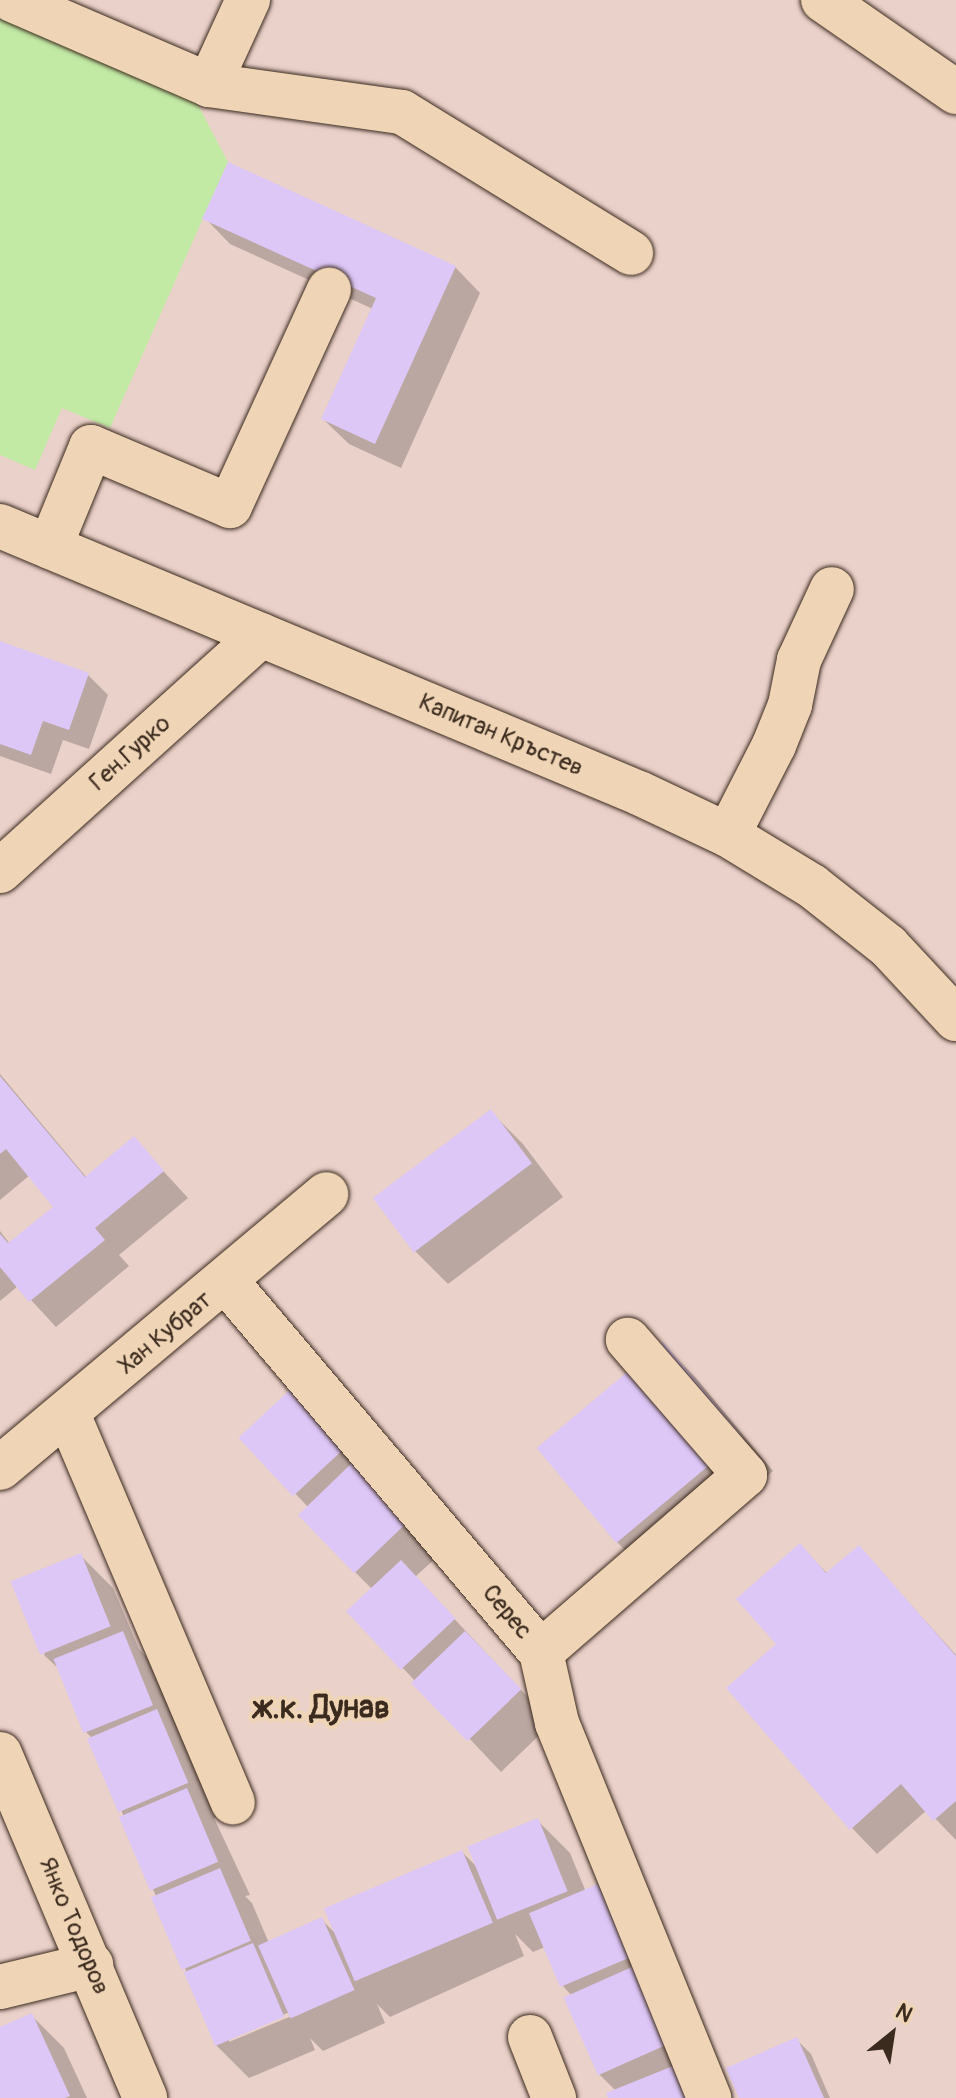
<!DOCTYPE html>
<html>
<head>
<meta charset="utf-8">
<style>
  body { margin:0 }
  #map { position:relative; width:956px; height:2098px; overflow:hidden; background:#ead1ca; font-family:Pangolin,sans-serif }
  div>[style] { position:absolute }
  [style*='--x'] { left:calc(var(--x)*1px); top:calc(var(--y)*1px); width:calc(var(--w)*1px); rotate:calc(var(--a)*1deg) }
  .green>* { inset:0; background:#c2eaa5 }
  .shadow>* { inset:0; background:#0003 }
  .building>* { inset:0; background:#ddc7f7; transform-origin:0 0 }
  .roads { filter:drop-shadow(0 0 2px #3b2a1e) drop-shadow(0 0 2px #3b2a1e) }
  .minor>* { height:44px; margin:-22px; padding:0 22px; transform-origin:22px; border-radius:22px; background:#efd5b6 }
  span { translate:-50% -50%; white-space:nowrap; text-align:center; line-height:1.15; -webkit-text-stroke:8px #efd5b6; paint-order:stroke }
  .street-label { font-size:24px; color:#3b2a1e }
  .district-label { font-size:32px; color:#3b2a1e; font-weight:700 }
  .north { position:absolute; left:852px; top:1994px; width:80px; height:80px; -webkit-text-stroke:6px #efd5b6; paint-order:stroke; rotate:30deg; font-size:22px; font-weight:700; line-height:32px; text-align:center; color:#3b2a1e }
  .north::after { content:''; display:block; margin:auto; width:28px; height:36px; background:#3b2a1e; clip-path:polygon(50% 0,100% 100%,50% 72%,0 100%) }
</style>
</head>
<body>
<div id="map">
  <div class="green">
    <i style="clip-path:polygon(0 17px,197px 103px,228px 162px,110px 428px,62px 408px,35px 470px,0 455px)"></i>
  </div>
  <div class="shadow">
    <i style="clip-path:polygon(205px 218px,455px 267px,480px 293px,401px 468px,349px 444px,323px 419px,373px 309px,230px 244px)"></i>
    <i style="clip-path:polygon(0 643px,88px 675px,108px 695px,89px 749px,63px 740px,51px 774px,0 756px)"></i>
    <i style="clip-path:polygon(0 1074px,87px 1178px,134px 1139px,188px 1198px,119px 1255px,129px 1266px,56px 1327px,18px 1286px,0 1301px,0 1231px,10px 1244px,56px 1207px,30px 1175px,0 1200px)"></i>
    <i style="clip-path:polygon(491px 1112px,523px 1144px,563px 1197px,448px 1284px,415px 1251px)"></i>
    <i style="clip-path:polygon(663px 1345px,696px 1378px,773px 1471px,648px 1573px,616px 1541px)"></i>
    <i style="clip-path:polygon(294px 1389px,439px 1555px,415px 1577px,552px 1723px,501px 1772px,350px 1612px,373px 1590px,354px 1571px,309px 1508px,242px 1438px)"></i>
    <i style="clip-path:polygon(800px 1546px,828px 1574px,859px 1547px,956px 1655px,956px 1840px,927px 1810px,877px 1854px,852px 1828px,779px 1644px)"></i>
    <i style="clip-path:polygon(evenodd,80px 1555px,113px 1588px,139px 1649px,155px 1666px,219px 1816px,214px 1818px,250px 1895px,245px 1896px,252px 1903px,269px 1943px,322px 1920px,337px 1935px,397px 1884px,395px 1879px,462px 1852px,479px 1869px,537px 1820px,570px 1853px,586px 1892px,598px 1887px,630px 1920px,698px 2078px,610px 2098px,616px 2091px,599px 2074px,571px 1995px,562px 1985px,545px 1947px,533px 1952px,515px 1934px,524px 1956px,390px 2017px,377px 2004px,385px 2023px,323px 2051px,310px 2038px,315px 2050px,249px 2078px,216px 2045px,92px 1738px,86px 1732px,61px 1671px,44px 1655px,80px 1555px,292px 2011px,294px 2015px,229px 2042px,229px 2038px,292px 2011px)"></i>
    <i style="clip-path:polygon(31px 2015px,64px 2048px,87px 2098px,0 2098px,0 2029px)"></i>
    <i style="clip-path:polygon(797px 2040px,811px 2054px,830px 2098px,741px 2098px)"></i>
  </div>
  <div class="building">
    <i style="clip-path:polygon(228px 162px,456px 266px,375px 444px,321px 419px,376px 298px,202px 219px)"></i>
    <i style="clip-path:polygon(0 641px,89px 673px,69px 730px,43px 721px,31px 755px,0 744px)"></i>
    <i style="clip-path:polygon(0 1076px,85px 1177px,134px 1136px,164px 1171px,95px 1228px,105px 1240px,29px 1302px,0 1267px,0 1234px,8px 1243px,53px 1207px,6px 1149px,0 1154px)"></i>
    <i style="left:491px;top:1109px;width:68px;height:148px;rotate:53deg"></i>
    <i style="left:663px;top:1342px;width:124px;height:165px;rotate:50deg"></i>
    <i style="left:294px;top:1386px;width:80px;height:76px;rotate:47deg"></i>
    <i style="left:352px;top:1463px;width:81px;height:75px;rotate:46deg"></i>
    <i style="clip-path:polygon(800px 1543px,826px 1573px,859px 1545px,956px 1656px,956px 1801px,933px 1821px,901px 1784px,850px 1830px,726px 1688px,776px 1644px,736px 1599px)"></i>
    <i style="left:81px;top:1553px;width:79px;height:76px;rotate:68deg"></i>
    <i style="left:401px;top:1560px;width:80px;height:75px;rotate:47deg"></i>
    <i style="left:123px;top:1631px;width:80px;height:75px;rotate:68deg"></i>
    <i style="left:465px;top:1631px;width:81px;height:75px;rotate:46deg"></i>
    <i style="left:157px;top:1709px;width:80px;height:76px;rotate:67deg"></i>
    <i style="left:187px;top:1788px;width:80px;height:74px;rotate:67deg"></i>
    <i style="left:538px;top:1818px;width:79px;height:76px;rotate:68deg"></i>
    <i style="left:462px;top:1850px;width:79px;height:150px;rotate:67deg"></i>
    <i style="left:220px;top:1868px;width:79px;height:75px;rotate:67deg"></i>
    <i style="left:598px;top:1884px;width:80px;height:75px;rotate:67deg"></i>
    <i style="left:322px;top:1917px;width:80px;height:70px;rotate:66deg"></i>
    <i style="left:253px;top:1943px;width:80px;height:75px;rotate:67deg"></i>
    <i style="left:632px;top:1967px;width:85px;height:75px;rotate:66deg"></i>
    <i style="clip-path:polygon(32px 2013px,70px 2096px,65px 2098px,0 2098px,0 2027px)"></i>
    <i style="clip-path:polygon(797px 2037px,824px 2098px,739px 2098px,726px 2068px)"></i>
    <i style="clip-path:polygon(678px 2064px,692px 2098px,608px 2098px,606px 2093px)"></i>
  </div>
  <div class="roads">
    <div class="minor">
      <i style="--x:12;--y:0;--w:215;--a:23.3"></i>
      <i style="--x:209;--y:85;--w:195;--a:8"></i>
      <i style="--x:402;--y:112;--w:269;--a:31.6"></i>
      <i style="--x:823;--y:0;--w:162;--a:34.7"></i>
      <i style="--x:209;--y:85;--w:94;--a:-65.4"></i>
      <i style="--x:0;--y:526;--w:693;--a:22.68"></i>
      <i style="--x:639;--y:793;--w:98;--a:25.3"></i>
      <i style="--x:728;--y:835;--w:98;--a:31.3"></i>
      <i style="--x:812;--y:886;--w:97;--a:38.3"></i>
      <i style="--x:888;--y:946;--w:100;--a:47"></i>
      <i style="--x:50;--y:547;--w:108;--a:-67.7"></i>
      <i style="--x:91;--y:447;--w:151;--a:23"></i>
      <i style="--x:230;--y:506;--w:238;--a:-65.4"></i>
      <i style="--x:728;--y:835;--w:101;--a:-62.9"></i>
      <i style="--x:774;--y:745;--w:43;--a:-68.2"></i>
      <i style="--x:790;--y:705;--w:46;--a:-78.7"></i>
      <i style="--x:799;--y:660;--w:78;--a:-65.1"></i>
      <i style="--x:0;--y:871;--w:352;--a:-42.1"></i>
      <i style="--x:226;--y:1281;--w:487;--a:49.7"></i>
      <i style="--x:541;--y:1652;--w:73;--a:77.3"></i>
      <i style="--x:557;--y:1723;--w:405;--a:67.9"></i>
      <i style="--x:68;--y:1414;--w:422;--a:67"></i>
      <i style="--x:0;--y:1468;--w:426;--a:-40"></i>
      <i style="--x:541;--y:1652;--w:270;--a:-40.9"></i>
      <i style="--x:745;--y:1475;--w:179;--a:-130.9"></i>
      <i style="--x:0;--y:1754;--w:373;--a:67.1"></i>
      <i style="--x:0;--y:1987;--w:94;--a:-13.6"></i>
      <i style="--x:530;--y:2037;--w:66;--a:68.5"></i>
    </div>
  </div>
  <div class="street-label">
    <span style="left:501px;top:735px;rotate:23deg">Капитан Кръстев</span>
    <span style="left:130px;top:753px;rotate:-42deg">Ген.Гурко</span>
    <span style="left:165px;top:1333px;rotate:-40deg">Хан Кубрат</span>
    <span style="left:507px;top:1612px;rotate:50deg">Серес</span>
    <span style="left:74px;top:1926px;rotate:67deg">Янко Тодоров</span>
  </div>
  <div class="district-label">
    <span style="left:321px;top:1708px">ж.к. Дунав</span>
  </div>
  <div class="north">N</div>
</div>
</body>
</html>
